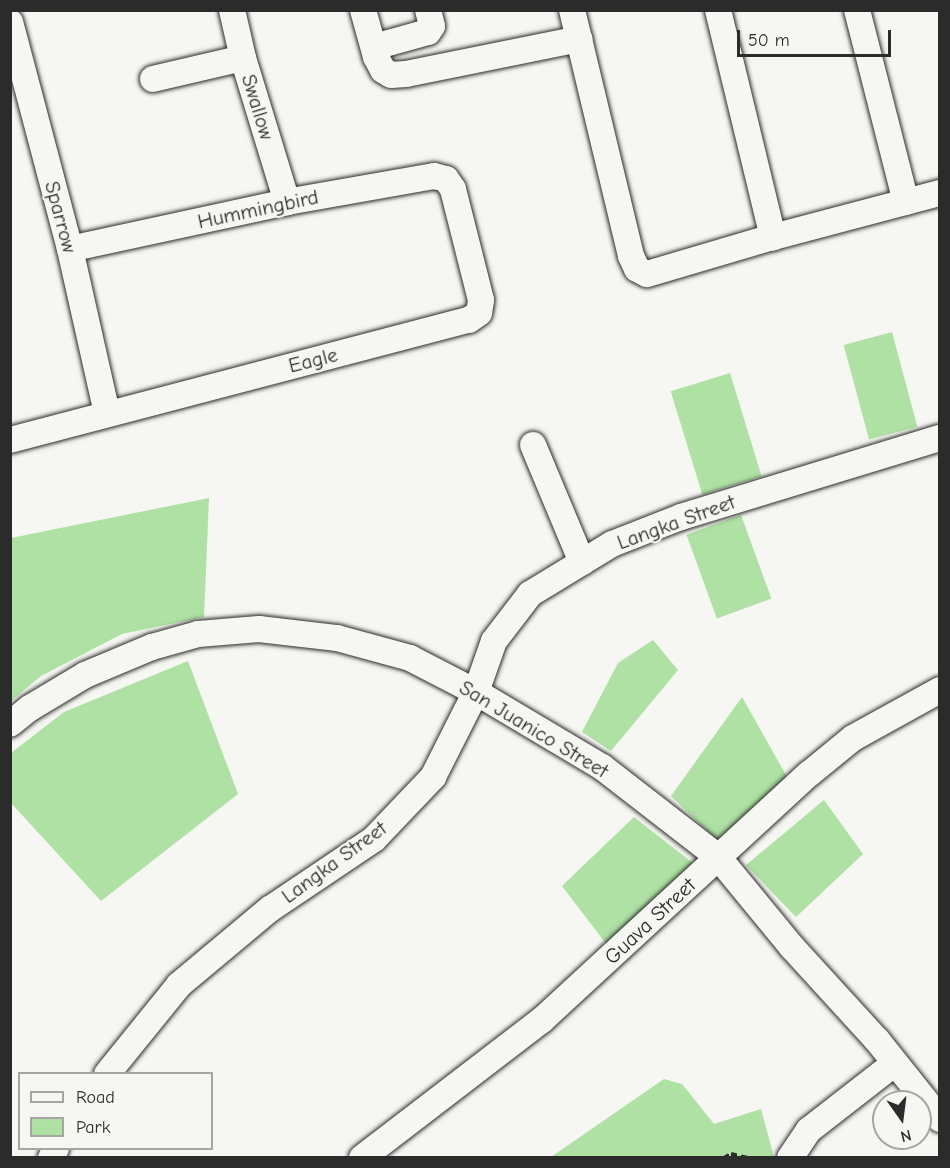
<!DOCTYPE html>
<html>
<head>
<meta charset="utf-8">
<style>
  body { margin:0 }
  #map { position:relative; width:950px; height:1168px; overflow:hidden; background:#f6f6f2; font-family:"Comic Neue",sans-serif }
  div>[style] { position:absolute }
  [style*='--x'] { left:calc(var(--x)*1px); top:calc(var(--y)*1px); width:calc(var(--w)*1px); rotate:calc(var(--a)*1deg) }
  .green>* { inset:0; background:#aee1a3; transform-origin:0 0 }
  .path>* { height:4px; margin-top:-2px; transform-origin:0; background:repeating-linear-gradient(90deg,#2b2b2b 0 6px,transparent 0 10.5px) }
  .roads { filter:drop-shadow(0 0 2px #2b2b2b) drop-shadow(0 0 2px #2b2b2b) }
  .minor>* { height:26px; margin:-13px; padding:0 13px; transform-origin:13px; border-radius:13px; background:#f6f6f2 }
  span { translate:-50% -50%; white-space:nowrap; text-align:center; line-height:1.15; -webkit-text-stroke:4.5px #f6f6f2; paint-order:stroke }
  .street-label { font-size:21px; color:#2b2b2b }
  .frame { position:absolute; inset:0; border:12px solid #2b2b2b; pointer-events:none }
  .legend { position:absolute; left:18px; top:1072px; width:195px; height:78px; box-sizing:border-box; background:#f6f6f2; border:2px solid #a5a5a2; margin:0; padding:8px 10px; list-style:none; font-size:18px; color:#2b2b2b }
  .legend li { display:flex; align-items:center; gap:12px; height:30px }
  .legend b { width:30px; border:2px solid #a5a5a2 }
  .north { position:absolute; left:872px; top:1090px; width:60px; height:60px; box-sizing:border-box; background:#f6f6f2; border:2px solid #a5a5a2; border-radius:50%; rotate:166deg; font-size:16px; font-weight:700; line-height:24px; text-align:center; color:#2b2b2b }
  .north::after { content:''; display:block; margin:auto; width:21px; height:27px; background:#2b2b2b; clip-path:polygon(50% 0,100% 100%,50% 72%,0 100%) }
  .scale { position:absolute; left:737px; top:30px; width:154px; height:27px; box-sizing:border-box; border:3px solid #2b2b2b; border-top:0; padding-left:8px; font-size:18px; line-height:21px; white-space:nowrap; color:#2b2b2b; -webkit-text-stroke:4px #f6f6f2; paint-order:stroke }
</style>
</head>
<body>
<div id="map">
  <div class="green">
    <i style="left:892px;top:332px;width:98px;height:50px;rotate:75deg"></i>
    <i style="left:730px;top:373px;width:108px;height:62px;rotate:73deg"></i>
    <i style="clip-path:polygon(209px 498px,204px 617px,122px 634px,41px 676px,11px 701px,11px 538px)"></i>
    <i style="left:741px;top:515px;width:89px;height:58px;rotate:70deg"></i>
    <i style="clip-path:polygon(653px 640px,678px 670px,611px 751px,582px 732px,618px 663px)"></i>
    <i style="clip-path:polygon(188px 661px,238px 794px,101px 901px,11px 803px,11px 753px,64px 712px)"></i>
    <i style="clip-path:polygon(742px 697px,791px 784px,722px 845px,671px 796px)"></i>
    <i style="clip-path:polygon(824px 800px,863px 854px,796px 917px,746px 865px)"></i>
    <i style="clip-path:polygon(634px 817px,694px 864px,607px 945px,562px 886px)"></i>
    <i style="clip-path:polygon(664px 1079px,682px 1084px,714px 1124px,761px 1109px,774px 1157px,551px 1157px)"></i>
  </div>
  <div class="path">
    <i style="--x:724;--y:1158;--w:8;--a:-30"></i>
    <i style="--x:731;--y:1154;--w:17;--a:13"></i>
  </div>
  <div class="roads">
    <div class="minor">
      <i style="--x:232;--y:10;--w:49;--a:77.1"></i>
      <i style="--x:243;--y:58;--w:151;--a:73"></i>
      <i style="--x:363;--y:10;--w:49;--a:74.5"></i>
      <i style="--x:376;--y:57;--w:15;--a:62"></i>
      <i style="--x:383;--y:70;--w:9;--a:32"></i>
      <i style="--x:391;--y:75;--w:15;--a:-4"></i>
      <i style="--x:406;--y:74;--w:177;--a:-11.4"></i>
      <i style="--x:572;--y:10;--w:253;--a:76.5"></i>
      <i style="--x:631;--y:256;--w:14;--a:65"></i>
      <i style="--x:637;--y:269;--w:11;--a:27"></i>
      <i style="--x:647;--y:274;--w:131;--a:-16.4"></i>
      <i style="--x:773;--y:237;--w:173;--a:-14.8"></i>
      <i style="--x:718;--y:10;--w:234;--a:76.4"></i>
      <i style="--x:857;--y:10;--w:198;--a:75.7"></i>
      <i style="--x:10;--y:22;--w:235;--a:75.2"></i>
      <i style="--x:70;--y:249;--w:168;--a:77.3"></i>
      <i style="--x:374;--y:47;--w:56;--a:-15.5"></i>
      <i style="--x:428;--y:32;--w:7;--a:-56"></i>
      <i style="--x:432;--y:26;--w:16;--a:-104"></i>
      <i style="--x:153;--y:79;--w:92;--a:-13.1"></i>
      <i style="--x:10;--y:440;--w:474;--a:-14.7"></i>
      <i style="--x:469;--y:320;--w:12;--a:-35"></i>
      <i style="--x:479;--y:313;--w:13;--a:-81"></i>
      <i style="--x:481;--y:300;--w:114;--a:-104.2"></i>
      <i style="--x:453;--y:189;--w:12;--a:-125"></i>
      <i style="--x:446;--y:179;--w:12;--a:-166"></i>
      <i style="--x:434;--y:176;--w:149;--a:170"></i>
      <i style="--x:287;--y:202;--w:222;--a:167.8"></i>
      <i style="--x:533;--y:445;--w:127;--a:67.3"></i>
      <i style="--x:10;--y:724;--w:26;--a:-39"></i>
      <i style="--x:30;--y:708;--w:64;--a:-31"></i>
      <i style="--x:85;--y:675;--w:73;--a:-22.7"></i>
      <i style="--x:152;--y:647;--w:48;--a:-15.8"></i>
      <i style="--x:198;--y:634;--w:61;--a:-4.7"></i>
      <i style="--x:259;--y:629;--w:79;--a:6.6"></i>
      <i style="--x:337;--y:638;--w:76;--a:15.3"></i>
      <i style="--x:410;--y:658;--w:74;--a:27.3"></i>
      <i style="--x:476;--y:692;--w:147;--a:30.8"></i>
      <i style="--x:602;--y:767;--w:147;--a:37.8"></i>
      <i style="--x:718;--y:857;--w:117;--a:50.6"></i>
      <i style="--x:792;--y:947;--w:126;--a:47.6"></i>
      <i style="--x:877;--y:1040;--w:101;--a:51.4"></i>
      <i style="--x:107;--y:1074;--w:114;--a:-51"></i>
      <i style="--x:179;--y:985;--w:119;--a:-39.9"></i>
      <i style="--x:270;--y:909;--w:125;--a:-33.9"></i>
      <i style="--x:374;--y:839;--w:86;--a:-46.4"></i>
      <i style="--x:433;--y:777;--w:95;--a:-63.2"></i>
      <i style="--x:476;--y:692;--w:54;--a:-70.6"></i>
      <i style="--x:494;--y:641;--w:59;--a:-52.5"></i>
      <i style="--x:530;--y:594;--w:96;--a:-31.4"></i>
      <i style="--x:612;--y:544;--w:74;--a:-21.4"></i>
      <i style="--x:681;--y:517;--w:271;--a:-17"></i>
      <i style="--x:51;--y:1158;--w:11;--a:-63"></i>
      <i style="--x:362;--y:1158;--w:227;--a:-37.5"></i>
      <i style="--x:542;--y:1020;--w:363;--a:-42.7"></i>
      <i style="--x:809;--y:774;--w:57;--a:-39.3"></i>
      <i style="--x:853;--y:738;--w:99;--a:-28.9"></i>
      <i style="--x:790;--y:1158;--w:34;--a:-56"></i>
      <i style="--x:809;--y:1130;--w:109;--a:-37.9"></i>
    </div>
  </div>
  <div class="street-label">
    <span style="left:258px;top:107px;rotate:73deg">Swallow</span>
    <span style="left:258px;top:209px;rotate:-12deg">Hummingbird</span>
    <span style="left:61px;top:217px;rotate:75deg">Sparrow</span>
    <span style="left:313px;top:360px;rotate:-14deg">Eagle</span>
    <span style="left:676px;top:522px;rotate:-20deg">Langka Street</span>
    <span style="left:534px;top:729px;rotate:31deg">San Juanico Street</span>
    <span style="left:334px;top:862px;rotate:-36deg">Langka Street</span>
    <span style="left:650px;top:921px;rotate:-43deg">Guava Street</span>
  </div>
  <div class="frame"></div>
  <ul class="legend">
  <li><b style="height:8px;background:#f6f6f2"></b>Road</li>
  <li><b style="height:16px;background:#aee1a3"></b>Park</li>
  </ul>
  <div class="north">N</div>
  <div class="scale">50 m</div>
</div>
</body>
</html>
